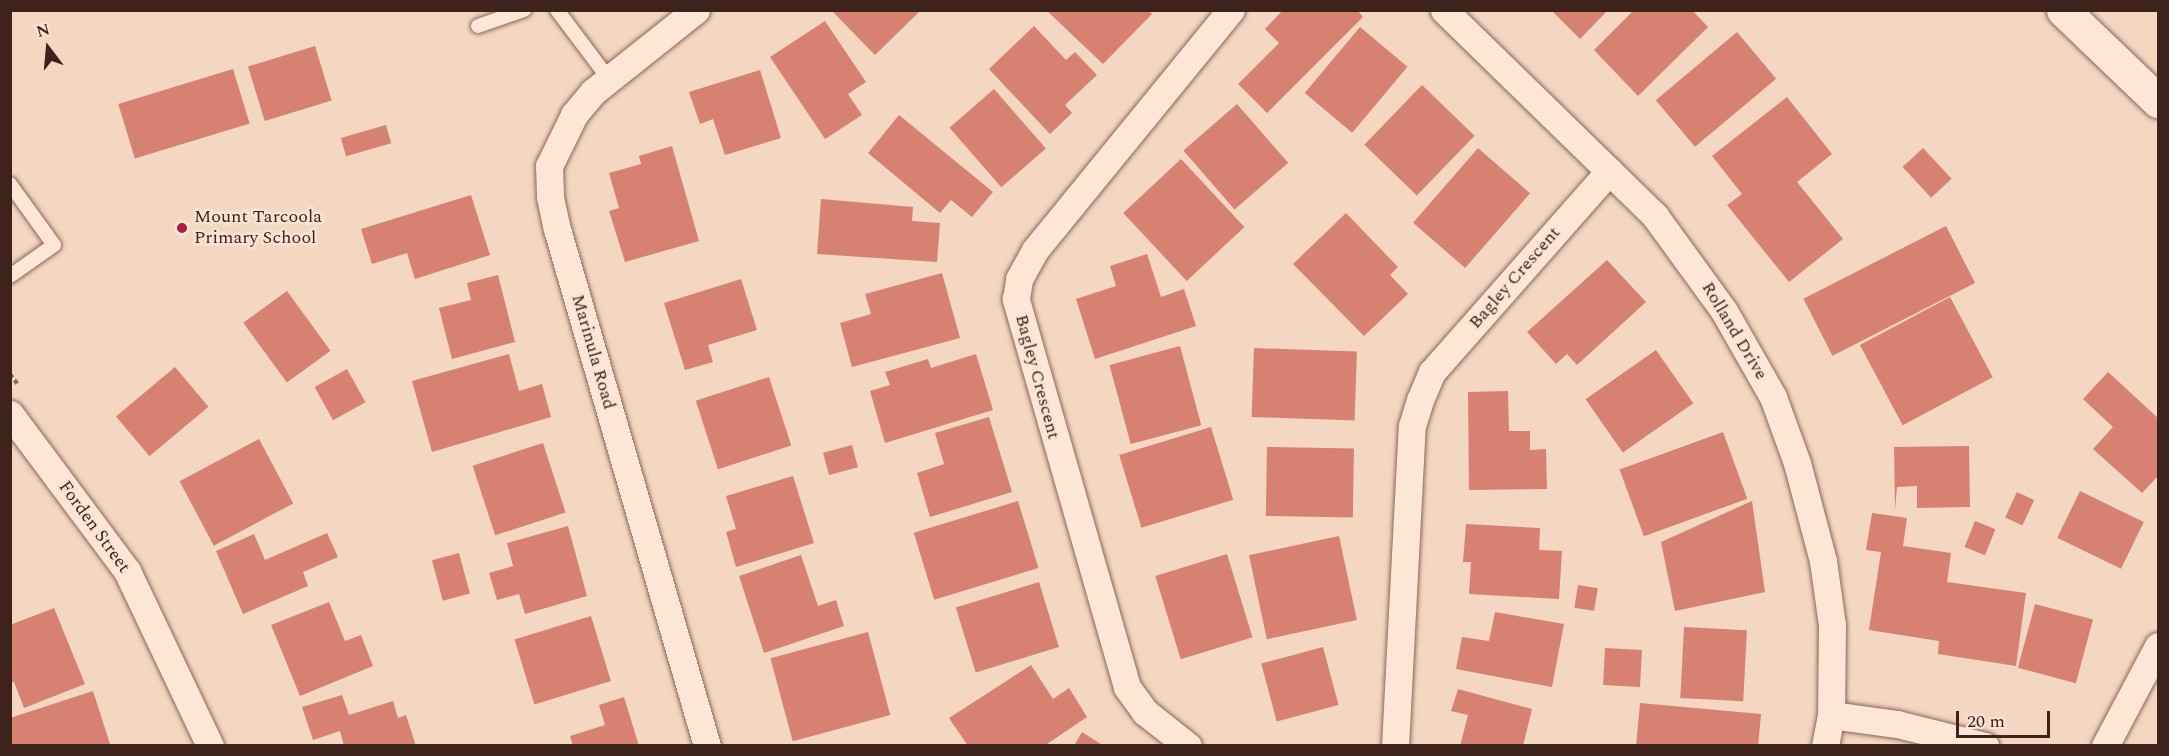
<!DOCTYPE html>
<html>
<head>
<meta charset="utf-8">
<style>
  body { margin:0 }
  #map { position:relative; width:2169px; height:756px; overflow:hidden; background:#f3d7c1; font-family:Spectral,serif }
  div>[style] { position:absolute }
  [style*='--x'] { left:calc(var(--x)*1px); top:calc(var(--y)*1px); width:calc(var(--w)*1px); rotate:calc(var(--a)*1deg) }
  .building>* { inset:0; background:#d68172; transform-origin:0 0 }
  .path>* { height:4px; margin-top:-2px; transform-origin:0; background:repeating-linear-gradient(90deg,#8f6556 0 4.5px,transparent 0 7.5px) }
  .roads { filter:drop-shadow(0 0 2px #8f6556) drop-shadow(0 0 2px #8f6556) }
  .lane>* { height:14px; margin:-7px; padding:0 7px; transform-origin:7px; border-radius:7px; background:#fde6d6 }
  .street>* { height:27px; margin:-13.5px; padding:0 13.5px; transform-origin:13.5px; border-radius:13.5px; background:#fde6d6 }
  .secondary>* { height:33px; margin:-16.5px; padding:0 16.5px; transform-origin:16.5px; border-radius:16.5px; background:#fde6d6 }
  .dots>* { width:16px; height:16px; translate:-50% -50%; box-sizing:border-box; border:3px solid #fae3d2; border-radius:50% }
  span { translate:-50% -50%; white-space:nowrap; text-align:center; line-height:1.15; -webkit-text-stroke:5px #fae3d2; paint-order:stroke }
  .poi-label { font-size:18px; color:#3d231c }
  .left { translate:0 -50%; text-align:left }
  .street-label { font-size:18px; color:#3d231c }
  .frame { position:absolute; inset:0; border:12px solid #3d231c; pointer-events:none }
  .north { position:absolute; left:18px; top:18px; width:60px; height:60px; -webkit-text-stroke:4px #fae3d2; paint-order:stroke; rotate:344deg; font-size:16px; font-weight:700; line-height:24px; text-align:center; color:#3d231c }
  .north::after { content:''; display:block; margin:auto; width:21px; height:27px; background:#3d231c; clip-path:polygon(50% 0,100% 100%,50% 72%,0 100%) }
  .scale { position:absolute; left:1956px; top:711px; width:94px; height:27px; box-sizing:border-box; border:3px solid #3d231c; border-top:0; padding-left:8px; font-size:18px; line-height:21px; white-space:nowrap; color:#3d231c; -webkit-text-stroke:4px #fae3d2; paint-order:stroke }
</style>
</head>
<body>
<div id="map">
  <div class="building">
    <i style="clip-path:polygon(831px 10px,921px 10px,875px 55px)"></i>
    <i style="clip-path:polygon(1046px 10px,1148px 10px,1152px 14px,1103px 64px)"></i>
    <i style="clip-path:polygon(1283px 10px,1357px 10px,1363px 17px,1267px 113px,1238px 84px,1279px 43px,1265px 29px)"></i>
    <i style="clip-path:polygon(1551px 10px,1608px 10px,1580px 39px)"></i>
    <i style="clip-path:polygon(1634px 10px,1692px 10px,1708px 27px,1638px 96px,1594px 50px)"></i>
    <i style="clip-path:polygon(825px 21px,866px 82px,848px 94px,862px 115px,825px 139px,770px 57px)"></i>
    <i style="clip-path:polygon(1034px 26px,1066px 60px,1075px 52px,1097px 75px,1065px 105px,1072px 113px,1050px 134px,989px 69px)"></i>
    <i style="left:1360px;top:27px;width:62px;height:86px;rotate:40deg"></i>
    <i style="left:1737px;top:32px;width:61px;height:106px;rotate:50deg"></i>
    <i style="left:315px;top:46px;width:57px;height:70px;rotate:73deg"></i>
    <i style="left:233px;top:69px;width:57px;height:120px;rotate:73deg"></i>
    <i style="clip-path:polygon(760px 70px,781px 138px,725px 155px,713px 119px,700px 124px,689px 92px)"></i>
    <i style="left:1422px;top:85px;width:73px;height:83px;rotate:44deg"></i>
    <i style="left:994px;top:89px;width:79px;height:59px;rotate:49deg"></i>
    <i style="clip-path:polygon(1787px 97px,1832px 154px,1797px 182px,1843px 239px,1789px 282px,1727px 205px,1742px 194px,1712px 156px)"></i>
    <i style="left:1237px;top:104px;width:78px;height:71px;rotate:49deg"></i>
    <i style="clip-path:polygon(899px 115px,993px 192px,972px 217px,951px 200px,940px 213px,868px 153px)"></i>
    <i style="left:386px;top:125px;width:19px;height:47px;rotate:74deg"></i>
    <i style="clip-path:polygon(672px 146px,699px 241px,625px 262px,609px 211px,619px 208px,609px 173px,641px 164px,639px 156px)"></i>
    <i style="left:1478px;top:148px;width:69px;height:99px;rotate:41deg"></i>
    <i style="left:1923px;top:148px;width:42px;height:28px;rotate:47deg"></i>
    <i style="left:1181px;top:159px;width:93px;height:79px;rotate:47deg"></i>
    <i style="clip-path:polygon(471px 195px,490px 255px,415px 279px,407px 253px,372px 264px,361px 229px)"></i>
    <i style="clip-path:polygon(821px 199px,913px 207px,912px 221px,940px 223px,937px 262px,817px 254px)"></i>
    <i style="clip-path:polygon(1346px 213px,1398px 267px,1390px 275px,1408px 294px,1364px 336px,1293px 264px)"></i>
    <i style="left:1946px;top:226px;width:64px;height:160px;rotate:63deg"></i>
    <i style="clip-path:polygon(1147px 254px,1161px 297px,1184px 289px,1196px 326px,1095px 359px,1076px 299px,1116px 286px,1110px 266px)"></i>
    <i style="clip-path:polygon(1607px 260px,1646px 302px,1577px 365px,1567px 354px,1556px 364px,1527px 332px)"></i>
    <i style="clip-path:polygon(942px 273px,960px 338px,852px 367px,840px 323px,871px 314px,865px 294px)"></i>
    <i style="clip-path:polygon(498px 275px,515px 342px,452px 359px,439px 308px,471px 300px,467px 283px)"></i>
    <i style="clip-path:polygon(741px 279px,757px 330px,708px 345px,713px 362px,685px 370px,664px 303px)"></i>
    <i style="left:287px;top:291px;width:74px;height:54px;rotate:54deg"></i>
    <i style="left:1950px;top:297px;width:91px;height:102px;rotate:62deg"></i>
    <i style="left:1180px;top:346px;width:82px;height:73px;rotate:75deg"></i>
    <i style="left:1254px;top:348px;width:103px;height:69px;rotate:2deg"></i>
    <i style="left:1656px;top:350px;width:65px;height:86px;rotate:55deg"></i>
    <i style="clip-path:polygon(509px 354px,519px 391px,542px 384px,551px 417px,432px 452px,412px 381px)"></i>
    <i style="clip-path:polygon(976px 354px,993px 410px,885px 443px,870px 391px,890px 385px,885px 372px,928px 359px,931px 368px)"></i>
    <i style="left:175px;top:367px;width:52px;height:77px;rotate:50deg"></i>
    <i style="left:347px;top:369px;width:38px;height:37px;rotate:61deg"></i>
    <i style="clip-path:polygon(2108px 372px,2158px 418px,2158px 476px,2142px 493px,2093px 449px,2113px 427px,2083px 399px)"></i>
    <i style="left:769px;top:377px;width:72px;height:77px;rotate:72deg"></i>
    <i style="clip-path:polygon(1508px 391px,1509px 431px,1530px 431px,1530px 450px,1546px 449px,1547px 489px,1469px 490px,1468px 392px)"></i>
    <i style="clip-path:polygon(989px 417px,1012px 492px,930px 517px,917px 473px,944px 464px,935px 433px)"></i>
    <i style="left:1211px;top:427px;width:76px;height:96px;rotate:73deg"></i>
    <i style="left:1723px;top:432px;width:71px;height:110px;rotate:70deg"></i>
    <i style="left:259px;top:439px;width:73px;height:90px;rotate:62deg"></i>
    <i style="left:543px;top:443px;width:73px;height:74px;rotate:72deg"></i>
    <i style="left:852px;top:445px;width:23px;height:30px;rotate:75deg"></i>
    <i style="clip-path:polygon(1969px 446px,1970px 507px,1917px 508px,1917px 486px,1897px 487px,1895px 510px,1894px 447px)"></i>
    <i style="left:1267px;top:447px;width:87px;height:69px;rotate:1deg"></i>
    <i style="clip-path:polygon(793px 476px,814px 543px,736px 567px,726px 532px,736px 529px,726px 496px)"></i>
    <i style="left:2080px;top:491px;width:71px;height:52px;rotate:26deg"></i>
    <i style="left:2017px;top:492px;width:19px;height:28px;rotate:25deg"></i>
    <i style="left:1018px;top:501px;width:70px;height:109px;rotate:73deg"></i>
    <i style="clip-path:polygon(1752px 501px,1765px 592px,1675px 611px,1661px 542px)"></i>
    <i style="clip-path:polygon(1872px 513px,1907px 518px,1903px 546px,1951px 553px,1947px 582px,2026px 593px,2016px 666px,1938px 654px,1939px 641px,1869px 630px,1881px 552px,1866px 550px)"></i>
    <i style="left:1975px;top:521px;width:22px;height:28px;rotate:22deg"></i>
    <i style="clip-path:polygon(1466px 524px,1540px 528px,1539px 550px,1562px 551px,1559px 599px,1469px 594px,1471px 562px,1463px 562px)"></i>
    <i style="clip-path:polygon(568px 526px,587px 596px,525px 614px,519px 594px,497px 600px,489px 573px,513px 566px,507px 543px)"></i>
    <i style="clip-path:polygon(327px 533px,338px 557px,303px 572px,308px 586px,243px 614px,216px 551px,254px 534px,265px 560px)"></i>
    <i style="left:1339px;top:536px;width:86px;height:92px;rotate:78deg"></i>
    <i style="left:459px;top:553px;width:42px;height:28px;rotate:75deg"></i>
    <i style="left:1227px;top:554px;width:87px;height:75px;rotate:73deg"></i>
    <i style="clip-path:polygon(801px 555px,818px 606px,836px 600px,844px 626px,764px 653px,739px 576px)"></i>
    <i style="left:1039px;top:582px;width:68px;height:87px;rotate:73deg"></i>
    <i style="left:1578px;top:585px;width:20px;height:23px;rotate:9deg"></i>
    <i style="clip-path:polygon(329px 602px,345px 641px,361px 635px,373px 666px,300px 696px,271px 625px)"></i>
    <i style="left:2035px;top:604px;width:60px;height:66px;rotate:15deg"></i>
    <i style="clip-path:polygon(54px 608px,85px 684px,24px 708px,14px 682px,10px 683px,10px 625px)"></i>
    <i style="clip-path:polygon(1495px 612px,1564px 624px,1552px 687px,1456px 669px,1462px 637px,1489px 641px)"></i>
    <i style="left:591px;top:616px;width:68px;height:80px;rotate:73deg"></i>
    <i style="left:1684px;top:627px;width:63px;height:71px;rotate:3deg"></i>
    <i style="left:868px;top:632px;width:86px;height:101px;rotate:75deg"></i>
    <i style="left:1323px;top:647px;width:60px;height:64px;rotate:75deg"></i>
    <i style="left:1605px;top:648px;width:37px;height:37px;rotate:3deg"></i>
    <i style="clip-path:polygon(1031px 665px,1053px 699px,1069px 688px,1087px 717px,1044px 746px,968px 746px,949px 718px)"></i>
    <i style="clip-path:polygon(1458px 689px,1532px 709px,1523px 746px,1460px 746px,1468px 715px,1451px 711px)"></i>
    <i style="clip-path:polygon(93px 691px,110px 744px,12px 746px,10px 718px)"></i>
    <i style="clip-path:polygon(342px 695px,349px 715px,393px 701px,398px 718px,406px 715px,416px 746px,344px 746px,340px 731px,313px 740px,302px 707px)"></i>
    <i style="clip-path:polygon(624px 697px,639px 746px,573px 746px,570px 736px,605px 725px,599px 705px)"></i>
    <i style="clip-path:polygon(1640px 703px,1761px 714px,1758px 746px,1636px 746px)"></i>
    <i style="clip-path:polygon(1082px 732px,1104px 746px,1074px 746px)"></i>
  </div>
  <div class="path">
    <i style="--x:10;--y:374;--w:15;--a:53"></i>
  </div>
  <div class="roads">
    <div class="lane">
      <i style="--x:557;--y:10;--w:86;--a:53"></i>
      <i style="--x:478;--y:26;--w:49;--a:-19.2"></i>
      <i style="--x:10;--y:184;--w:75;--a:54.2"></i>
      <i style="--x:54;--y:245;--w:54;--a:144.8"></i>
    </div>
    <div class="street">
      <i style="--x:696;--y:10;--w:132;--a:141.5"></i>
      <i style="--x:593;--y:92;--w:30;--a:130"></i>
      <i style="--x:574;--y:115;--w:57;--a:116.1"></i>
      <i style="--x:549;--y:166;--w:31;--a:88"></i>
      <i style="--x:550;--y:197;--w:33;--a:78"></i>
      <i style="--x:557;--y:229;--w:538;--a:73.82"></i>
      <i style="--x:1444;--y:10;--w:295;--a:44.3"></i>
      <i style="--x:1655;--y:216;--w:117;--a:54"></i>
      <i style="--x:1724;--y:311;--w:99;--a:60.3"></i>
      <i style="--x:1773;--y:397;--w:70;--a:70"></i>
      <i style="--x:1797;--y:463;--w:101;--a:75.1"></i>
      <i style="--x:1823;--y:561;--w:65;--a:82"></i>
      <i style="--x:1832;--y:625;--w:90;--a:90.6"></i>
      <i style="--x:1831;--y:715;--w:32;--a:101"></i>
      <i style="--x:10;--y:414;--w:196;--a:53.3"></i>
      <i style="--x:127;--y:571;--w:194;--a:64.6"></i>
      <i style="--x:1831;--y:715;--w:67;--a:7.8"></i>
      <i style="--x:1897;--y:724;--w:91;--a:14"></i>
      <i style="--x:1188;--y:746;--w:55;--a:-141.7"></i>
      <i style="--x:1145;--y:712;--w:31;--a:-126"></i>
      <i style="--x:1127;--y:687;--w:404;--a:-106"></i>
      <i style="--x:1016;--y:299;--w:20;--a:-81"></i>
      <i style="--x:1019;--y:279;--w:33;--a:-61"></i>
      <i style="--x:1035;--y:250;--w:310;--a:-50.8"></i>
      <i style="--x:1395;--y:746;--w:320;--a:-87"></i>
      <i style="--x:1412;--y:426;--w:27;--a:-73"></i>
      <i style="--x:1420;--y:400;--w:30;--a:-67"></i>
      <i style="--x:1432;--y:372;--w:268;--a:-48.6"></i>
      <i style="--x:2105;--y:746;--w:113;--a:-62.1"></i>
    </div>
    <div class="secondary">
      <i style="--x:2063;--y:10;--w:132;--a:43.8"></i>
    </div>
  </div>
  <div class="dots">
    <i style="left:182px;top:228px;background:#a61e44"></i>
  </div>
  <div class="poi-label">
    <span class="left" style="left:194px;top:228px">Mount Tarcoola<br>Primary School</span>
  </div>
  <div class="street-label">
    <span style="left:1515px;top:278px;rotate:-49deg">Bagley Crescent</span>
    <span style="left:1734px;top:331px;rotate:59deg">Rolland Drive</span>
    <span style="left:593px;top:352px;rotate:74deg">Marinula Road</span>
    <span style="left:1037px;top:377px;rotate:75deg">Bagley Crescent</span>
    <span style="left:94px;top:527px;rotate:54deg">Forden Street</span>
  </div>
  <div class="frame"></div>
  <div class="north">N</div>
  <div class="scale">20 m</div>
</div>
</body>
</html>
